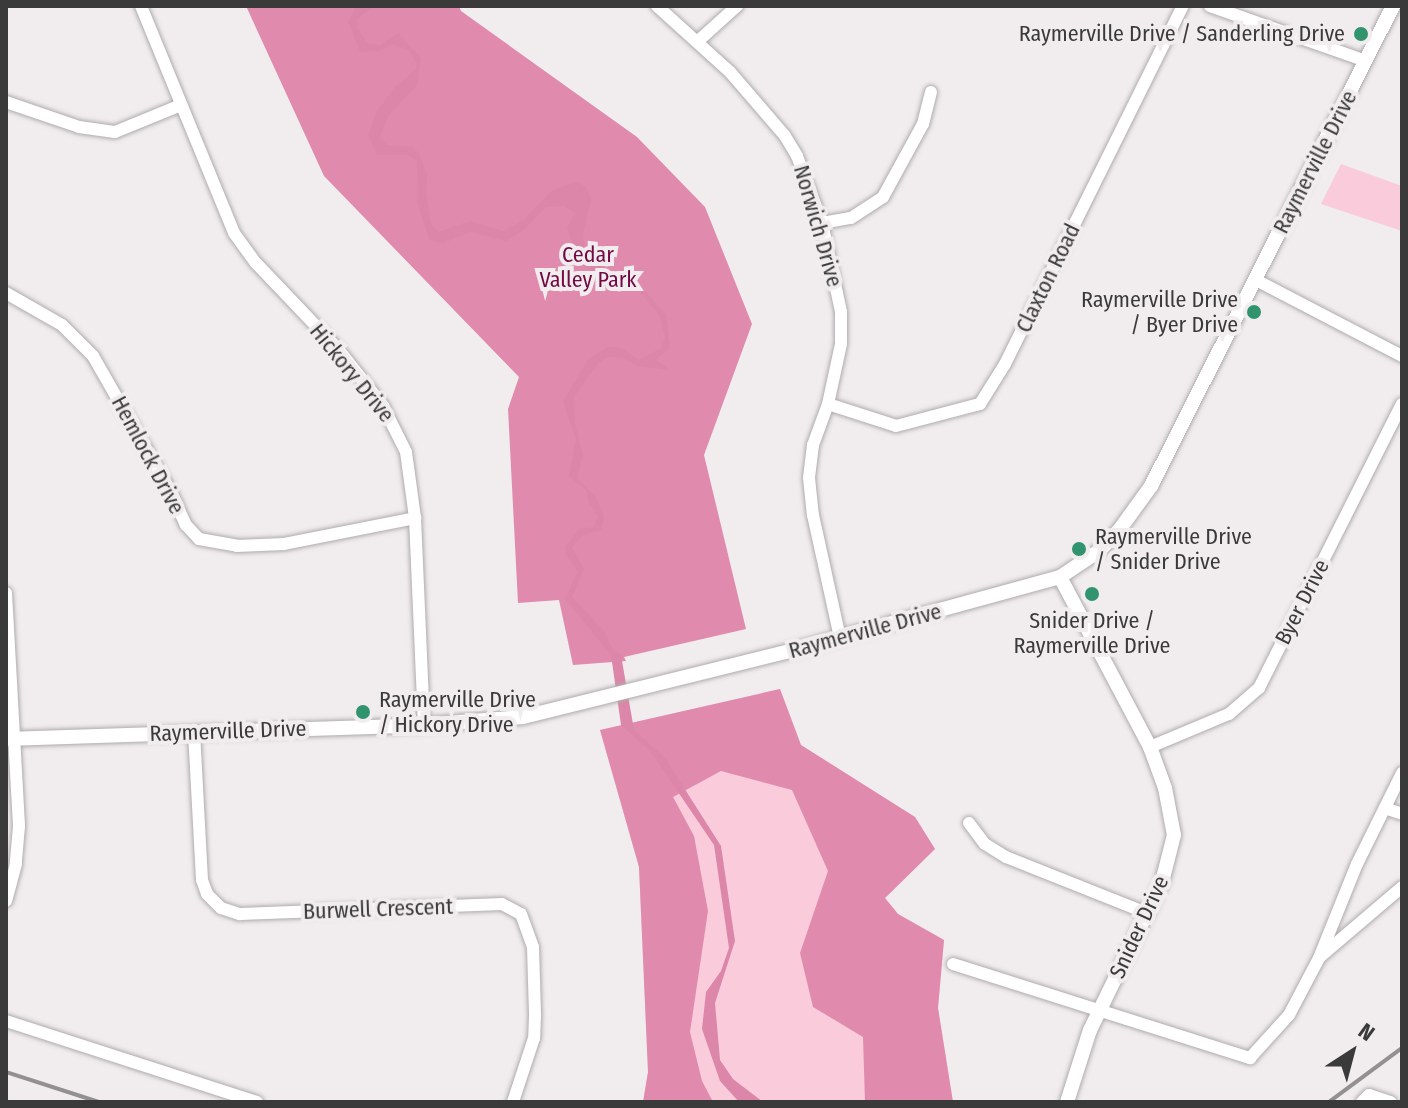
<!DOCTYPE html>
<html>
<head>
<meta charset="utf-8">
<style>
  body { margin:0 }
  #map { position:relative; width:1408px; height:1108px; overflow:hidden; background:#f1edee; font-family:"Fira Sans Condensed",sans-serif }
  div>[style] { position:absolute }
  [style*='--x'] { left:calc(var(--x)*1px); top:calc(var(--y)*1px); width:calc(var(--w)*1px); rotate:calc(var(--a)*1deg) }
  .green>* { inset:0; background:#f9cbdb }
  .forest>* { inset:0; background:#e08aad }
  .water>* { inset:0; background:#dc86a9 }
  .roads { filter:drop-shadow(0 0 2px #b0abad) drop-shadow(0 0 2px #b0abad) }
  .minor>* { height:12px; margin:-6px; padding:0 6px; transform-origin:6px; border-radius:6px; background:#fff }
  .tertiary>* { height:14px; margin:-7px; padding:0 7px; transform-origin:7px; border-radius:7px; background:#fff }
  .rail>* { height:4px; margin:-2px; padding:0 2px; transform-origin:2px; border-radius:2px; background:#929090 }
  .dots>* { width:22px; height:22px; translate:-50% -50%; box-sizing:border-box; border:4px solid #f1edee; border-radius:50% }
  span { translate:-50% -50%; white-space:nowrap; text-align:center; line-height:1.15; -webkit-text-stroke:8px #f1edee; paint-order:stroke }
  .poi-label { font-size:22px; color:#3b3a3a }
  .right { translate:-100% -50%; text-align:right }
  .left { translate:0 -50%; text-align:left }
  .street-label { font-size:22px; color:#3b3a3a }
  .park-label { font-size:22px; color:#730944 }
  .frame { position:absolute; inset:0; border:8px solid #3b3a3a; pointer-events:none }
  .north { position:absolute; left:1312px; top:1012px; width:80px; height:80px; -webkit-text-stroke:6px #f1edee; paint-order:stroke; rotate:36deg; font-size:22px; font-weight:700; line-height:32px; text-align:center; color:#3b3a3a }
  .north::after { content:''; display:block; margin:auto; width:28px; height:36px; background:#3b3a3a; clip-path:polygon(50% 0,100% 100%,50% 72%,0 100%) }
</style>
</head>
<body>
<div id="map">
  <div class="green">
    <i style="clip-path:polygon(1341px 164px,1402px 186px,1402px 231px,1321px 204px)"></i>
    <i style="clip-path:polygon(780px 689px,801px 745px,915px 817px,935px 849px,885px 898px,898px 914px,944px 940px,938px 1008px,953px 1102px,643px 1102px,648px 1072px,639px 867px,600px 730px)"></i>
  </div>
  <div class="forest">
    <i style="clip-path:polygon(246px 6px,459px 6px,461px 11px,637px 137px,705px 207px,752px 324px,704px 455px,746px 629px,624px 657px,626px 661px,573px 665px,559px 600px,518px 603px,508px 409px,519px 377px,324px 176px)"></i>
    <i style="clip-path:polygon(780px 689px,801px 745px,915px 817px,935px 849px,885px 898px,898px 914px,944px 940px,938px 1008px,953px 1102px,865px 1102px,863px 1037px,813px 1007px,800px 953px,828px 871px,792px 790px,721px 771px,673px 797px,694px 836px,708px 911px,690px 1032px,702px 1081px,713px 1102px,643px 1102px,648px 1072px,639px 867px,600px 730px)"></i>
  </div>
  <div class="water">
    <i style="clip-path:polygon(374px 6px,357px 19px,357px 28px,368px 44px,381px 45px,398px 33px,421px 58px,417px 85px,388px 116px,380px 137px,387px 145px,412px 147px,418px 152px,427px 174px,426px 193px,431px 224px,438px 232px,470px 221px,503px 231px,524px 220px,550px 192px,576px 181px,586px 187px,591px 199px,583px 234px,585px 252px,603px 268px,632px 276px,666px 315px,670px 347px,656px 360px,669px 370px,637px 366px,624px 358px,610px 356px,598px 363px,574px 397px,575px 424px,583px 455px,577px 478px,595px 496px,604px 517px,601px 530px,582px 535px,572px 548px,584px 569px,572px 597px,604px 631px,613px 650px,621px 655px,634px 730px,665px 758px,721px 846px,735px 941px,715px 1003px,720px 1060px,733px 1079px,763px 1102px,739px 1102px,720px 1081px,702px 1029px,706px 992px,721px 971px,729px 948px,714px 845px,651px 752px,621px 725px,611px 655px,565px 599px,578px 571px,566px 555px,565px 547px,580px 528px,594px 527px,598px 516px,589px 503px,587px 491px,569px 476px,576px 439px,563px 402px,588px 359px,608px 347px,621px 348px,639px 360px,661px 348px,665px 338px,660px 316px,629px 279px,602px 276px,581px 265px,567px 228px,575px 213px,565px 206px,546px 207px,524px 230px,506px 241px,471px 232px,443px 243px,429px 240px,418px 204px,417px 161px,408px 155px,377px 155px,368px 134px,377px 111px,396px 86px,415px 70px,417px 64px,410px 52px,393px 44px,380px 51px,360px 52px,348px 21px,355px 8px)"></i>
  </div>
  <div class="roads">
    <div class="minor">
      <i style="--x:141;--y:6;--w:245;--a:67.7"></i>
      <i style="--x:234;--y:233;--w:37;--a:54"></i>
      <i style="--x:256;--y:263;--w:119;--a:46.4"></i>
      <i style="--x:338;--y:349;--w:73;--a:51.7"></i>
      <i style="--x:383;--y:406;--w:51;--a:63.4"></i>
      <i style="--x:406;--y:452;--w:67;--a:82.2"></i>
      <i style="--x:415;--y:518;--w:207;--a:87.5"></i>
      <i style="--x:657;--y:6;--w:98;--a:42.1"></i>
      <i style="--x:730;--y:72;--w:84;--a:49.3"></i>
      <i style="--x:785;--y:136;--w:23;--a:59"></i>
      <i style="--x:797;--y:156;--w:72;--a:69.5"></i>
      <i style="--x:822;--y:223;--w:91;--a:77.9"></i>
      <i style="--x:841;--y:312;--w:32;--a:90"></i>
      <i style="--x:841;--y:344;--w:61;--a:102.2"></i>
      <i style="--x:828;--y:404;--w:44;--a:110.1"></i>
      <i style="--x:813;--y:445;--w:33;--a:97"></i>
      <i style="--x:809;--y:478;--w:37;--a:84"></i>
      <i style="--x:813;--y:515;--w:126;--a:77.6"></i>
      <i style="--x:1210;--y:6;--w:165;--a:19.4"></i>
      <i style="--x:697;--y:42;--w:54;--a:-42"></i>
      <i style="--x:6;--y:102;--w:77;--a:18.9"></i>
      <i style="--x:79;--y:127;--w:36;--a:8"></i>
      <i style="--x:115;--y:132;--w:71;--a:-22.2"></i>
      <i style="--x:822;--y:223;--w:29;--a:-10"></i>
      <i style="--x:851;--y:218;--w:38;--a:-33"></i>
      <i style="--x:883;--y:197;--w:83;--a:-61.3"></i>
      <i style="--x:923;--y:124;--w:33;--a:-76"></i>
      <i style="--x:1256;--y:280;--w:165;--a:27.5"></i>
      <i style="--x:6;--y:293;--w:64;--a:29.7"></i>
      <i style="--x:62;--y:325;--w:44;--a:45"></i>
      <i style="--x:93;--y:356;--w:159;--a:60.2"></i>
      <i style="--x:172;--y:494;--w:34;--a:66"></i>
      <i style="--x:186;--y:525;--w:19;--a:47"></i>
      <i style="--x:199;--y:539;--w:39;--a:10"></i>
      <i style="--x:237;--y:546;--w:47;--a:-2.4"></i>
      <i style="--x:284;--y:544;--w:134;--a:-11.2"></i>
      <i style="--x:828;--y:404;--w:71;--a:17.9"></i>
      <i style="--x:896;--y:426;--w:87;--a:-14.7"></i>
      <i style="--x:980;--y:404;--w:47;--a:-58"></i>
      <i style="--x:1005;--y:364;--w:400;--a:-63.6"></i>
      <i style="--x:6;--y:593;--w:233;--a:86.8"></i>
      <i style="--x:19;--y:826;--w:38;--a:95"></i>
      <i style="--x:16;--y:864;--w:38;--a:105"></i>
      <i style="--x:194;--y:732;--w:148;--a:86.9"></i>
      <i style="--x:202;--y:880;--w:15;--a:70"></i>
      <i style="--x:207;--y:894;--w:20;--a:45"></i>
      <i style="--x:221;--y:908;--w:20;--a:18"></i>
      <i style="--x:240;--y:914;--w:262;--a:-2.2"></i>
      <i style="--x:502;--y:904;--w:21;--a:28"></i>
      <i style="--x:521;--y:914;--w:35;--a:70"></i>
      <i style="--x:533;--y:947;--w:68;--a:88.3"></i>
      <i style="--x:535;--y:1015;--w:23;--a:92"></i>
      <i style="--x:534;--y:1038;--w:67;--a:108.2"></i>
      <i style="--x:1150;--y:747;--w:86;--a:-22.7"></i>
      <i style="--x:1229;--y:714;--w:40;--a:-41"></i>
      <i style="--x:1259;--y:688;--w:318;--a:-63.3"></i>
      <i style="--x:1385;--y:808;--w:18;--a:19"></i>
      <i style="--x:969;--y:823;--w:26;--a:53"></i>
      <i style="--x:985;--y:844;--w:25;--a:32"></i>
      <i style="--x:1006;--y:857;--w:152;--a:21.7"></i>
      <i style="--x:1321;--y:956;--w:106;--a:-40.4"></i>
      <i style="--x:953;--y:964;--w:312;--a:17.6"></i>
      <i style="--x:1250;--y:1058;--w:58;--a:-47.8"></i>
      <i style="--x:1289;--y:1015;--w:64;--a:-62.2"></i>
      <i style="--x:1319;--y:958;--w:101;--a:-68"></i>
      <i style="--x:1357;--y:864;--w:102;--a:-63.7"></i>
      <i style="--x:6;--y:1021;--w:264;--a:17.9"></i>
      <i style="--x:1362;--y:1102;--w:10;--a:-45"></i>
      <i style="--x:1369;--y:1095;--w:23;--a:18"></i>
    </div>
    <div class="tertiary">
      <i style="--x:1060;--y:577;--w:192;--a:62.1"></i>
      <i style="--x:1150;--y:747;--w:44;--a:69.9"></i>
      <i style="--x:1165;--y:788;--w:48;--a:79.2"></i>
      <i style="--x:1174;--y:835;--w:49;--a:104.3"></i>
      <i style="--x:1162;--y:882;--w:165;--a:115.9"></i>
      <i style="--x:1090;--y:1030;--w:76;--a:107.7"></i>
      <i style="--x:6;--y:739;--w:418;--a:-1.9"></i>
      <i style="--x:424;--y:725;--w:99;--a:-4.6"></i>
      <i style="--x:523;--y:717;--w:275;--a:-13.9"></i>
      <i style="--x:790;--y:651;--w:280;--a:-15.3"></i>
      <i style="--x:1060;--y:577;--w:47;--a:-33.7"></i>
      <i style="--x:1099;--y:551;--w:30;--a:-46"></i>
      <i style="--x:1120;--y:529;--w:53;--a:-54.2"></i>
      <i style="--x:1151;--y:486;--w:538;--a:-63.24"></i>
    </div>
  </div>
  <div class="rail">
    <i style="--x:6;--y:1072;--w:98;--a:17.9"></i>
    <i style="--x:1329;--y:1102;--w:91;--a:-36.5"></i>
  </div>
  <div class="dots">
    <i style="left:1361px;top:34px;background:#32946f"></i>
    <i style="left:1254px;top:312px;background:#32946f"></i>
    <i style="left:1079px;top:549px;background:#32946f"></i>
    <i style="left:1092px;top:594px;background:#32946f"></i>
    <i style="left:363px;top:712px;background:#32946f"></i>
  </div>
  <div class="poi-label">
    <span class="right" style="left:1345px;top:34px">Raymerville Drive / Sanderling Drive</span>
    <span class="right" style="left:1238px;top:312px">Raymerville Drive<br>/ Byer Drive</span>
    <span class="left" style="left:1095px;top:549px">Raymerville Drive<br>/ Snider Drive</span>
    <span style="left:1092px;top:633px">Snider Drive /<br>Raymerville Drive</span>
    <span class="left" style="left:379px;top:712px">Raymerville Drive<br>/ Hickory Drive</span>
  </div>
  <div class="street-label">
    <span style="left:1315px;top:162px;rotate:-63deg">Raymerville Drive</span>
    <span style="left:818px;top:226px;rotate:74deg">Norwich Drive</span>
    <span style="left:1048px;top:278px;rotate:-64deg">Claxton Road</span>
    <span style="left:352px;top:373px;rotate:51deg">Hickory Drive</span>
    <span style="left:148px;top:455px;rotate:62deg">Hemlock Drive</span>
    <span style="left:1302px;top:602px;rotate:-63deg">Byer Drive</span>
    <span style="left:865px;top:631px;rotate:-15deg">Raymerville Drive</span>
    <span style="left:228px;top:731px;rotate:-2deg">Raymerville Drive</span>
    <span style="left:378px;top:909px;rotate:-2deg">Burwell Crescent</span>
    <span style="left:1139px;top:927px;rotate:-65deg">Snider Drive</span>
  </div>
  <div class="park-label">
    <span style="left:588px;top:267px">Cedar<br>Valley Park</span>
  </div>
  <div class="frame"></div>
  <div class="north">N</div>
</div>
</body>
</html>
